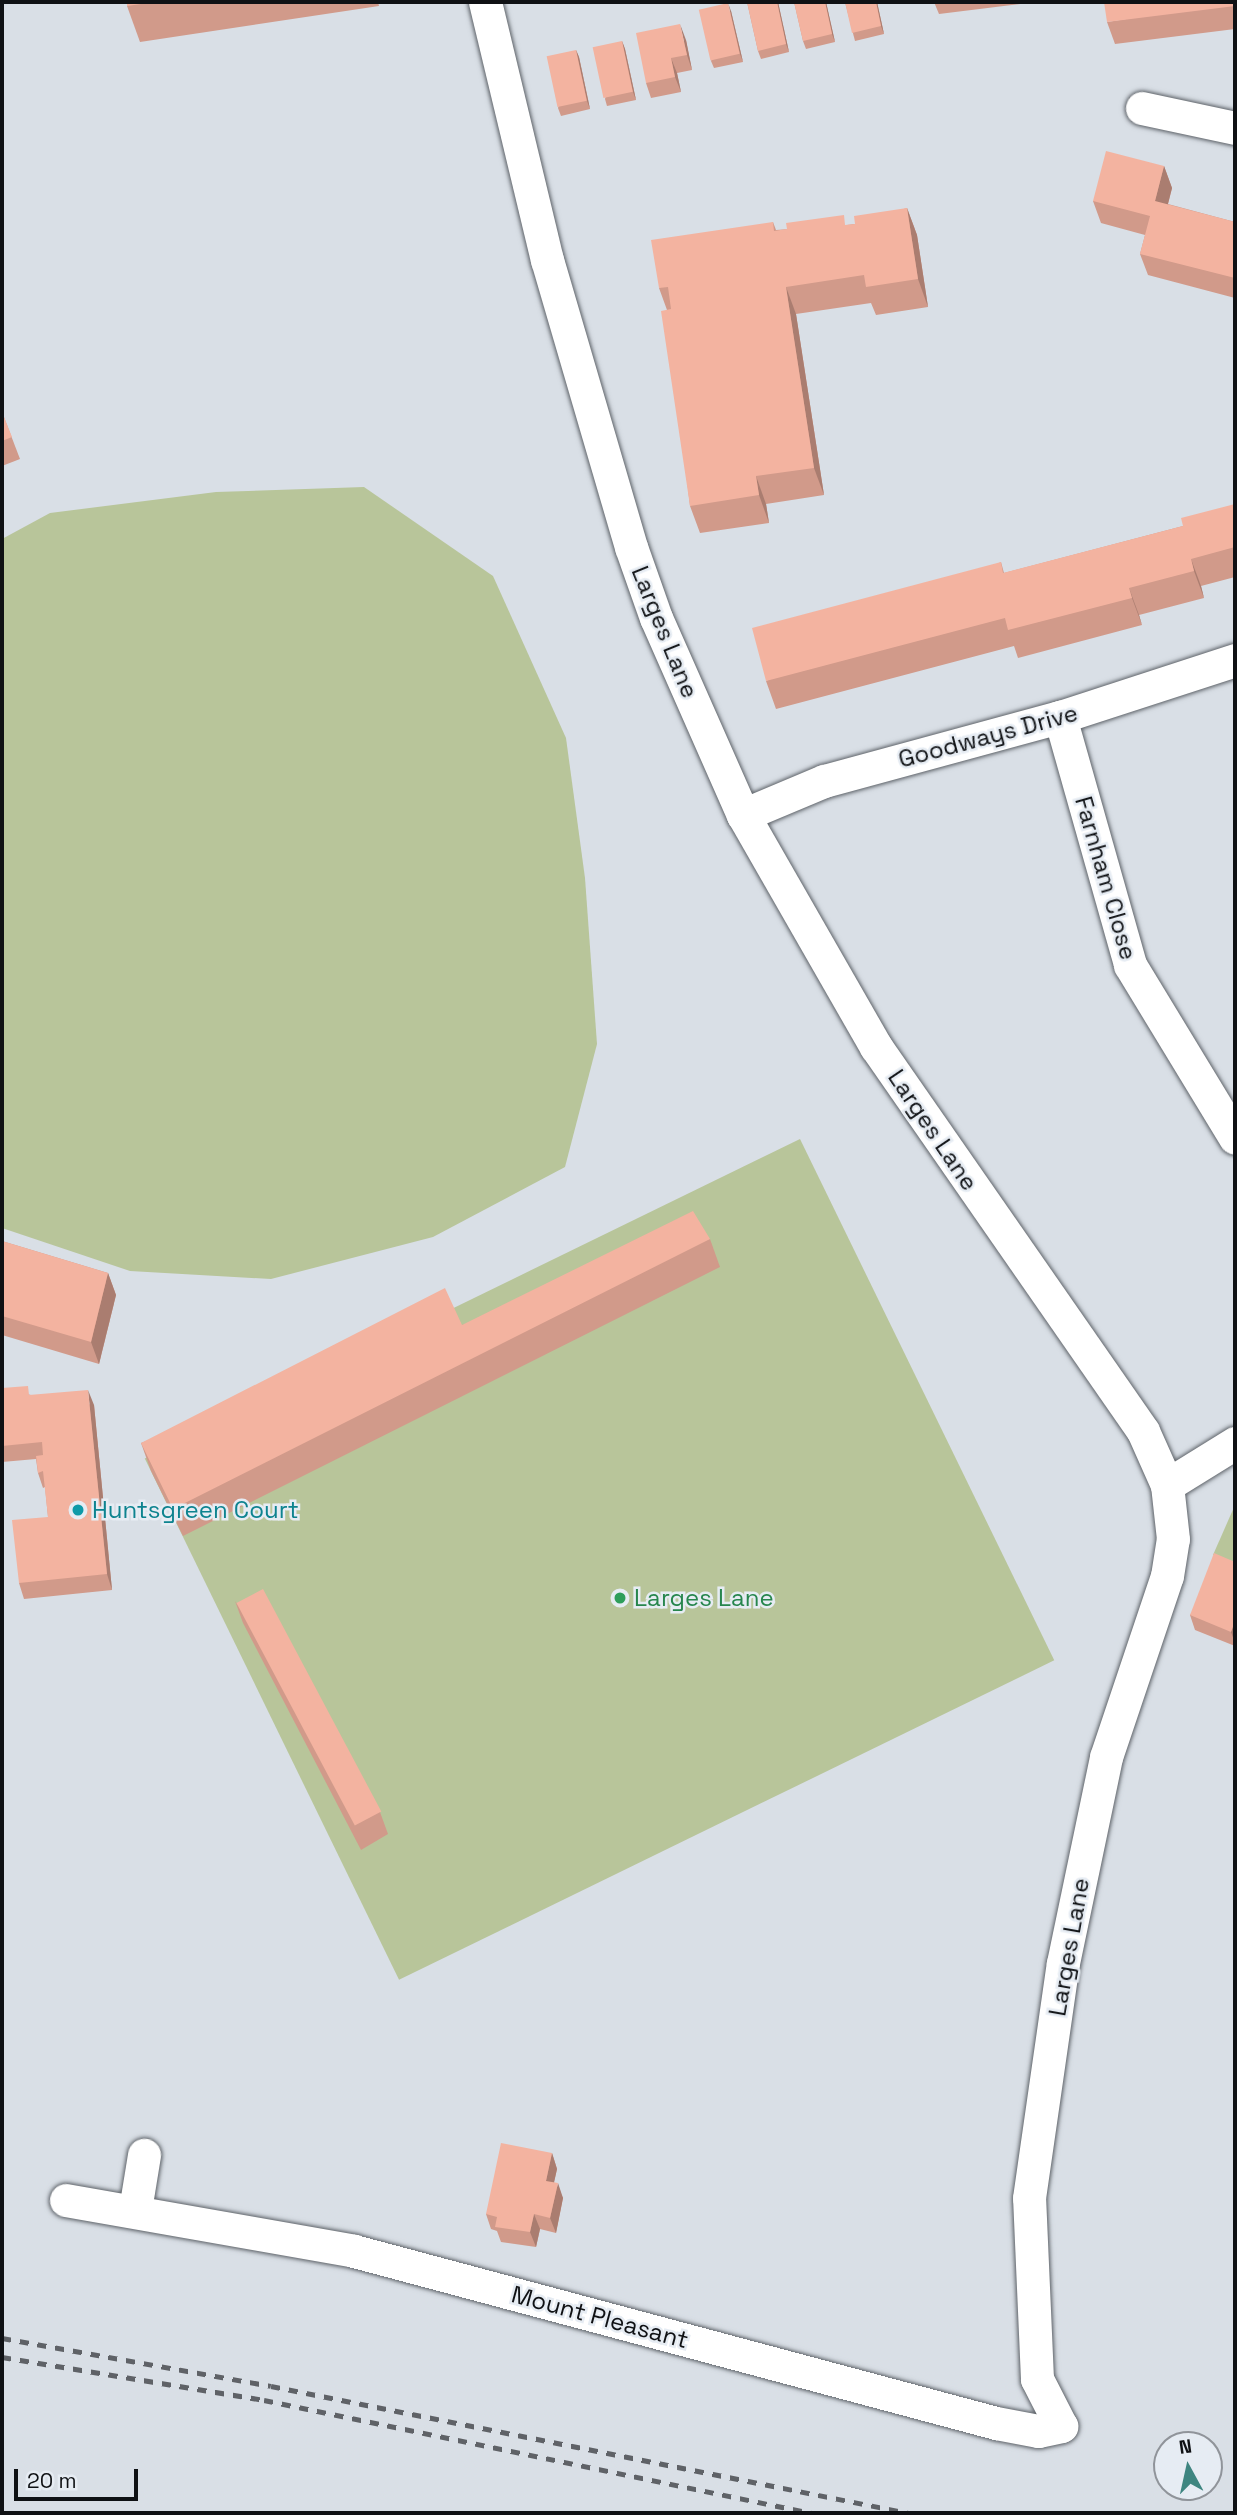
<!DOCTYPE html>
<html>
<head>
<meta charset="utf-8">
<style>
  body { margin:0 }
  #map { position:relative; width:1237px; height:2515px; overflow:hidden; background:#d9dfe6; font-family:"Space Grotesk",sans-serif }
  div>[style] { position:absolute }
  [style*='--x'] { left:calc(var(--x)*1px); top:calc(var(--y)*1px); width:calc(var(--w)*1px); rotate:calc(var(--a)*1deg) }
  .green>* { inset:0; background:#b8c59a; transform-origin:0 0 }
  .roads { filter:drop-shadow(0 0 2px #5e6369) drop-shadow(0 0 2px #5e6369) }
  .street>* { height:33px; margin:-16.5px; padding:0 16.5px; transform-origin:16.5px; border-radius:16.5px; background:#fff }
  .rail>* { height:5px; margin-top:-2.5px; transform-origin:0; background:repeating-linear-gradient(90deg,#5f6267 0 9px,transparent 0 18px) }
  .wall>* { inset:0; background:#d19a8a }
  .shaded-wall>* { inset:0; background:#aa7d70 }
  .building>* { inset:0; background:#f3b3a0; transform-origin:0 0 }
  .dots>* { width:19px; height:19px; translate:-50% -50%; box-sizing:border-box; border:4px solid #e6ecf3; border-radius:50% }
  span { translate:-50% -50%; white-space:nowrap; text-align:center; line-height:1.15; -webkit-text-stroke:5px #e6ecf3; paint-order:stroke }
  .street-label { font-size:24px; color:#0f1114 }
  .culture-label { font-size:24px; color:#0d838f }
  .left { translate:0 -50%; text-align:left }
  .leisure-label { font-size:24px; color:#27864d }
  .frame { position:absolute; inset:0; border:4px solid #0f1114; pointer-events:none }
  .north { position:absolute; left:1153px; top:2431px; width:70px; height:70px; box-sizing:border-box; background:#e6ecf3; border:2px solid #90949a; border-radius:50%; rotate:352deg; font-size:19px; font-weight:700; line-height:28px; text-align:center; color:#0f1114 }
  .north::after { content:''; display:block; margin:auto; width:24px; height:32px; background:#3e8580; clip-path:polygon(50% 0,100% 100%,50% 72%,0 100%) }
  .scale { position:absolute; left:14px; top:2469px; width:124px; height:32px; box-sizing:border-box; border:4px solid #0f1114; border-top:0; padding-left:9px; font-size:21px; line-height:24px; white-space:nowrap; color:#0f1114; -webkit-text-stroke:5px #e6ecf3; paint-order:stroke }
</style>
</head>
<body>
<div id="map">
  <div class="green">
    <i style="clip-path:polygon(364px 487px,493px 576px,566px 738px,585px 878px,597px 1044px,565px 1167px,433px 1237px,271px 1279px,130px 1271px,2px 1228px,2px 539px,50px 513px,216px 492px)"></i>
    <i style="left:800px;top:1139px;width:580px;height:729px;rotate:64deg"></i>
    <i style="clip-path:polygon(1235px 1505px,1235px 1562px,1213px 1555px)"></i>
  </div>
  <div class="roads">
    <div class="street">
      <i style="--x:1142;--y:108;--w:95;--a:12.1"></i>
      <i style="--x:1060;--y:717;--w:258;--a:74.2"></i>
      <i style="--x:1130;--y:965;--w:202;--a:58.7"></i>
      <i style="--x:743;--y:815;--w:88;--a:-22.8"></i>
      <i style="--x:824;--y:781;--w:245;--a:-15.2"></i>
      <i style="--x:1060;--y:717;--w:184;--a:-18"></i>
      <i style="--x:1167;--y:1485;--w:80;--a:-31.7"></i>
      <i style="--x:66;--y:2200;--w:292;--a:10"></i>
      <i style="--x:354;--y:2251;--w:665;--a:15"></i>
      <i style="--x:996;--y:2423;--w:43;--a:10.8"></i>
      <i style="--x:1038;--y:2431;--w:24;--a:-12"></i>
      <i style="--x:1061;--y:2426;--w:53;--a:-117.1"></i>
      <i style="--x:1037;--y:2379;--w:181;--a:-92.5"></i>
      <i style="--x:1029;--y:2198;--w:237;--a:-81.8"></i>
      <i style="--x:1063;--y:1963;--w:210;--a:-78.2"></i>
      <i style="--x:1106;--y:1757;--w:191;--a:-71.4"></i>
      <i style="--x:1167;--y:1576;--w:37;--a:-81"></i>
      <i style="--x:1173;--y:1539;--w:54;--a:-96.3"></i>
      <i style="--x:1167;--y:1485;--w:59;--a:-114"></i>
      <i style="--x:1143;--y:1431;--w:468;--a:-124.8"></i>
      <i style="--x:876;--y:1047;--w:267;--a:-119.8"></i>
      <i style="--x:743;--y:815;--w:215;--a:-113.8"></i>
      <i style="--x:656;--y:618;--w:75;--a:-109.4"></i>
      <i style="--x:631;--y:547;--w:299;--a:-106.3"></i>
      <i style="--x:547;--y:260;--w:265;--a:-103.5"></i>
      <i style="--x:135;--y:2210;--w:56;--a:-80.7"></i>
    </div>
  </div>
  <div class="rail">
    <i style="--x:2;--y:2338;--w:273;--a:10.1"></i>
    <i style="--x:271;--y:2386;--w:651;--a:11.26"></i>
    <i style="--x:2;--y:2357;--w:266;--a:9.3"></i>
    <i style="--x:264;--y:2400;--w:559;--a:11.67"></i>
  </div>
  <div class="wall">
    <i style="clip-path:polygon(127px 2px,378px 2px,379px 6px,140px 42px,127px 6px)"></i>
    <i style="clip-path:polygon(747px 2px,778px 2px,789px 52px,761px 59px,758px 51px)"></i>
    <i style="clip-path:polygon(794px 2px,826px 2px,835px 42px,806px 49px,803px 41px)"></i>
    <i style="clip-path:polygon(845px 2px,877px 2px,884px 34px,855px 41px)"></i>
    <i style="clip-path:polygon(934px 2px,1029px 2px,1029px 3px,939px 14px)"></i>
    <i style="clip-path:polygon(1235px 2px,1235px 29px,1115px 44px,1107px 22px)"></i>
    <i style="clip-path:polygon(731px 11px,743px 62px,714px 68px,711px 61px)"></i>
    <i style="clip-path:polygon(686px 40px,692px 70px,677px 73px,681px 92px,651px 98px,646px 83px)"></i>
    <i style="clip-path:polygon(622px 41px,625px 49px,636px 100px,607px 106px,605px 99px)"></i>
    <i style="clip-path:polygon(576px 50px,579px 57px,590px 109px,561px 116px,558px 108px)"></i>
    <i style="clip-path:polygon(1164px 166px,1172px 188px,1168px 204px,1235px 222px,1235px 298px,1148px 275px,1140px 254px,1145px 235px,1101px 223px,1093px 201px)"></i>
    <i style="clip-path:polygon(907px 208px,917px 235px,928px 307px,876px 315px,871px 303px,796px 314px,824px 495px,766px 504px,769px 523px,700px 533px,690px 506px,667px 310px,659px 288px,773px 222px,776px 230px,847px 225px,855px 224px)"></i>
    <i style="clip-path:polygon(2px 412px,20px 459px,2px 466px)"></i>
    <i style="clip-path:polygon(1235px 504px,1235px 577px,1201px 586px,1204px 598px,1139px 615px,1142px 625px,1018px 658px,1014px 646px,776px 709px,766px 681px,1001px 562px,1004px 573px,1183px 526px)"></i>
    <i style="clip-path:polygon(710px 1239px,720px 1267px,183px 1536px,151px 1471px,141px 1443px,462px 1325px)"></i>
    <i style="clip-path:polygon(2px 1241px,108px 1273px,116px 1295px,99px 1364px,2px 1335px)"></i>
    <i style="clip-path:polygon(2px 1388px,31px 1395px,94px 1405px,112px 1590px,24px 1599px,19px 1583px,48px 1517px,45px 1487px,43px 1488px,38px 1473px,36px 1459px,2px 1462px)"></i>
    <i style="clip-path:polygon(1235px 1562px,1235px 1646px,1195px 1630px,1190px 1615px)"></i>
    <i style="clip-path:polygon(235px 1601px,380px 1812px,388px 1834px,361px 1850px,243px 1623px)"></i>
    <i style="clip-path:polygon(552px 2153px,557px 2169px,554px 2182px,563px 2198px,556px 2233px,540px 2229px,536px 2247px,501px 2242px,497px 2231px,491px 2229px,486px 2214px)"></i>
  </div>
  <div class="shaded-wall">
    <i style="clip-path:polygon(777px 2px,778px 2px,789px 52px,786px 44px)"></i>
    <i style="clip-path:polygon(825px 2px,826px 2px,835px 42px,832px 34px)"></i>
    <i style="clip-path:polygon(876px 2px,877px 2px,884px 34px,881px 26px)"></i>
    <i style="clip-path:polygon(728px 3px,731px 11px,743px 62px,740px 54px)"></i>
    <i style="clip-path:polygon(680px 24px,686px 40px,692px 70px,687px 55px)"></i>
    <i style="clip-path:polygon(622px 41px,625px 49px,636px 100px,633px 92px)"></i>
    <i style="clip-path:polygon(576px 50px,579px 57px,590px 109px,587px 101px)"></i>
    <i style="clip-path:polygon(671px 58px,677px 73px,681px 92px,675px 77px)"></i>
    <i style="clip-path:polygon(1164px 166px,1172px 188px,1163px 223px,1155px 201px)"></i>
    <i style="clip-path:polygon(907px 208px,917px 235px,928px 307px,918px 279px)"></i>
    <i style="clip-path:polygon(786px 287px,796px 314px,824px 495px,814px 468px)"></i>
    <i style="clip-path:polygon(756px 476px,766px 504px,769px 523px,759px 495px)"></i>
    <i style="clip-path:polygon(1191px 559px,1201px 586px,1204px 598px,1194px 571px)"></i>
    <i style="clip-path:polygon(1129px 588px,1139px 615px,1142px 625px,1132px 598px)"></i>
    <i style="clip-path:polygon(108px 1273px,116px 1295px,99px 1364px,91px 1342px)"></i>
    <i style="clip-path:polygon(88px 1390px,94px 1405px,112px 1590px,107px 1574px)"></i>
    <i style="clip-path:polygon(1235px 1621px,1235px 1643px,1231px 1632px)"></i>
    <i style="clip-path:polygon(552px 2153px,557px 2169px,551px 2196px,546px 2181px)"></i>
    <i style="clip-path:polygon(558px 2183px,563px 2198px,556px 2233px,550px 2218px)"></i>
    <i style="clip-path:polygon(534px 2214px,540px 2229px,536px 2247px,530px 2232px)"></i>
  </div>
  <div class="building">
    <i style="clip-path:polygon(127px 2px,155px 2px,127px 6px)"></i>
    <i style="clip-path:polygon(747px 2px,777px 2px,786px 44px,758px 51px)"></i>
    <i style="clip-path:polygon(794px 2px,825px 2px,832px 34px,803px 41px)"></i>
    <i style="clip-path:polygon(845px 2px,876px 2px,881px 26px,852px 33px)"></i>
    <i style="clip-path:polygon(1104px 2px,1235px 2px,1235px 6px,1107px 22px)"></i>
    <i style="left:728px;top:3px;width:52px;height:30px;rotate:77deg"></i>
    <i style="clip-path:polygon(680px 24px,687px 55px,671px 58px,675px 77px,646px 83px,636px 33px)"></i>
    <i style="left:622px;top:41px;width:52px;height:30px;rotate:78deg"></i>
    <i style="left:576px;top:50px;width:52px;height:30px;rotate:78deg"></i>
    <i style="clip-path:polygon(1106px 151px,1164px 166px,1155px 201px,1235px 222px,1235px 278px,1140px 254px,1150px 216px,1093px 201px)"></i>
    <i style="clip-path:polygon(907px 208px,918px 279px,866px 287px,864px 275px,786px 287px,814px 468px,756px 476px,759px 495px,690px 506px,661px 311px,671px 309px,668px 287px,659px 288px,651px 240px,773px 222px,774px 231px,787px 229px,786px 223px,844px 215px,845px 225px,855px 224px,854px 216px)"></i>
    <i style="clip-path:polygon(2px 412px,12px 437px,2px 441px)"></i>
    <i style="clip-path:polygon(1235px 504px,1235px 547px,1191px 559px,1194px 571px,1129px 588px,1132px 598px,1008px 630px,1005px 618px,766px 681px,752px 628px,1001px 562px,1003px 573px,1183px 526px,1181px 518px)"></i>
    <i style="clip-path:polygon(693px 1211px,710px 1239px,173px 1509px,141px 1443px,445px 1288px,462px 1325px)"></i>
    <i style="clip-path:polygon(2px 1241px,108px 1273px,91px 1342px,2px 1316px)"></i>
    <i style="clip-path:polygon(28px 1386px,29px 1395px,88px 1390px,107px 1574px,19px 1583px,12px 1520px,48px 1517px,43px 1471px,38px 1473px,36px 1456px,43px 1455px,42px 1442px,2px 1446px,2px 1388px)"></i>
    <i style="clip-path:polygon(1214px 1553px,1235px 1562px,1235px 1621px,1231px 1632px,1190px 1615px)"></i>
    <i style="left:263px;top:1589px;width:252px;height:30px;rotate:62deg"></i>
    <i style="clip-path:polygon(501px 2143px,552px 2153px,546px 2181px,558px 2183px,550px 2218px,534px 2214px,530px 2232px,495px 2227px,497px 2217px,486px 2214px)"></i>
  </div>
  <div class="dots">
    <i style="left:78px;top:1510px;background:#0f9aa8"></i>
    <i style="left:620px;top:1598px;background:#2e9e5b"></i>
  </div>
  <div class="street-label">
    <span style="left:665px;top:632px;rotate:68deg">Larges Lane</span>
    <span style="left:988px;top:736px;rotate:-15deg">Goodways Drive</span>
    <span style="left:1106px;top:878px;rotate:74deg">Farnham Close</span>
    <span style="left:933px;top:1130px;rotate:56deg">Larges Lane</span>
    <span style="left:1069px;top:1947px;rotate:-80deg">Larges Lane</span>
    <span style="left:600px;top:2317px;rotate:15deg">Mount Pleasant</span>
  </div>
  <div class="culture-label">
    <span class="left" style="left:92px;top:1510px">Huntsgreen Court</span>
  </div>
  <div class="leisure-label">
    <span class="left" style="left:634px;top:1598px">Larges Lane</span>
  </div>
  <div class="frame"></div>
  <div class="north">N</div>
  <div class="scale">20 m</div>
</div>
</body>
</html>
